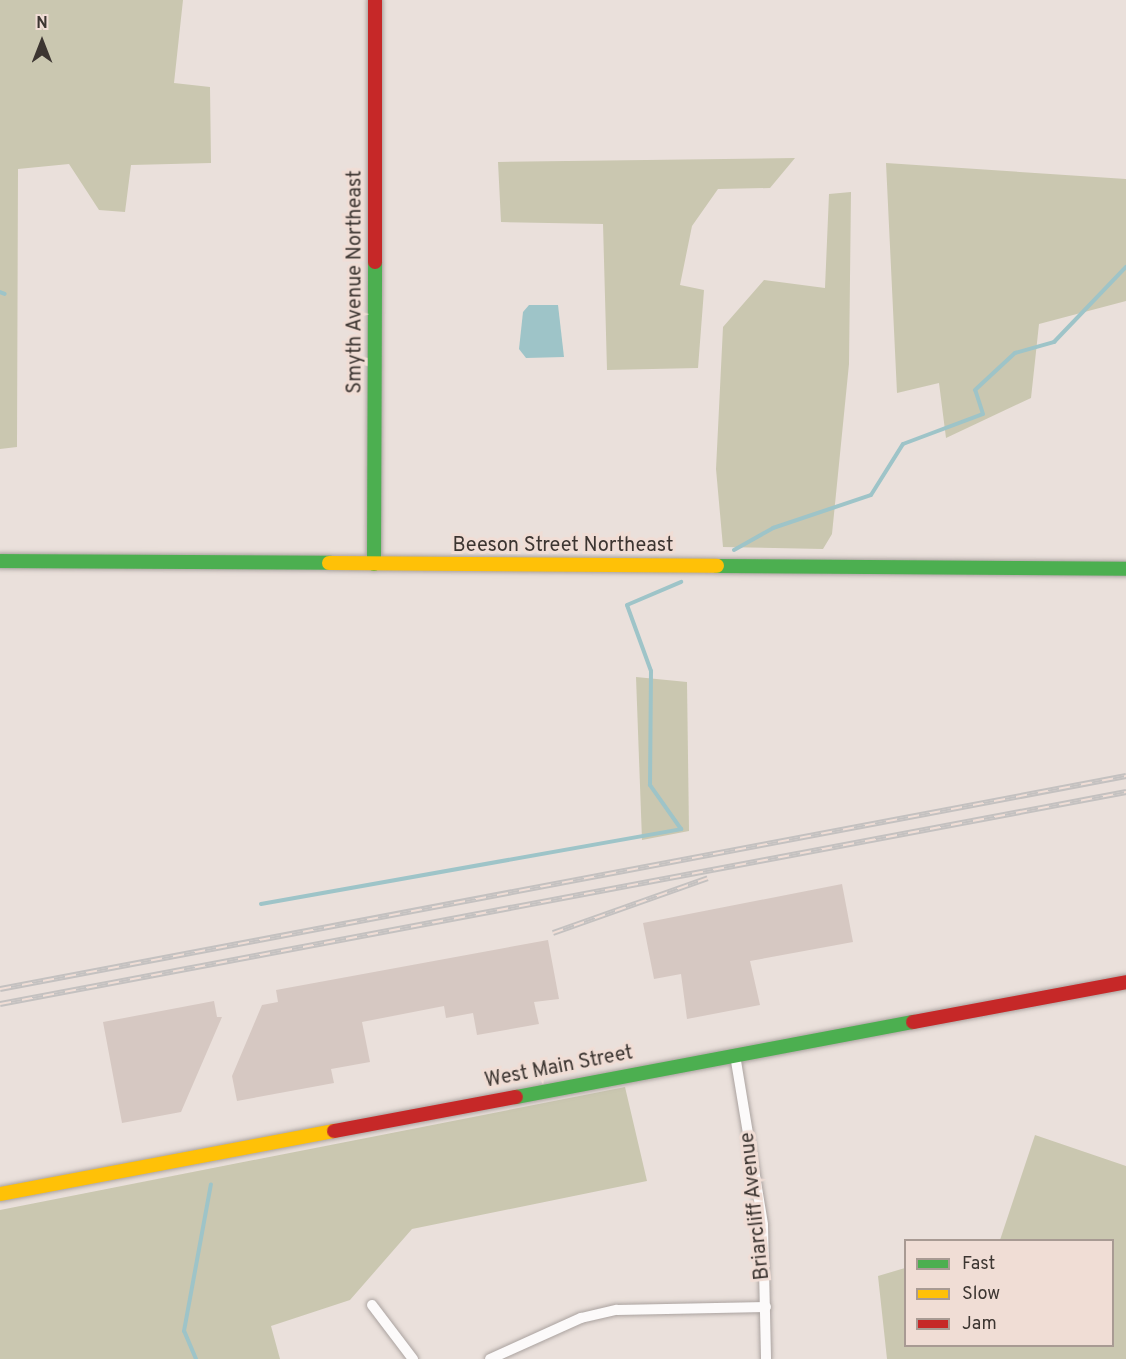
<!DOCTYPE html>
<html>
<head>
<meta charset="utf-8">
<style>
  body { margin:0 }
  #map { position:relative; width:1126px; height:1359px; overflow:hidden; background:#eae0db; font-family:Overpass,sans-serif }
  div>[style] { position:absolute }
  [style*='--x'] { left:calc(var(--x)*1px); top:calc(var(--y)*1px); width:calc(var(--w)*1px); rotate:calc(var(--a)*1deg) }
  .green>* { inset:0; background:#cac7b0 }
  .water>* { inset:0; background:#9ec4c8 }
  .stream>* { height:4px; margin:-2px; padding:0 2px; transform-origin:2px; border-radius:2px; background:#9ec4c8 }
  .building>* { inset:0; background:#d6c8c2 }
  .roads { filter:drop-shadow(0 0 2px #aaa29f) drop-shadow(0 0 2px #aaa29f) }
  .street>* { height:10px; margin:-5px; padding:0 5px; transform-origin:5px; border-radius:5px; background:#fcfafa }
  .fast>* { height:14px; margin:-7px; padding:0 7px; transform-origin:7px; border-radius:7px; background:#4caf50 }
  .slow>* { height:14px; margin:-7px; padding:0 7px; transform-origin:7px; border-radius:7px; background:#ffc107 }
  .jam>* { height:14px; margin:-7px; padding:0 7px; transform-origin:7px; border-radius:7px; background:#c62828 }
  .rail>* { height:6px; margin-top:-3px; transform-origin:0; background:repeating-linear-gradient(90deg,#f0ddd5 0 11px,#c4c1c0 0 22px); box-sizing:border-box; border-block:2px solid #c4c1c0 }
  span { translate:-50% -50%; white-space:nowrap; text-align:center; line-height:1.15; -webkit-text-stroke:6px #f0ddd5; paint-order:stroke }
  .street-label { font-size:20px; color:#3c3531 }
  .legend { position:absolute; left:904px; top:1239px; width:210px; height:108px; box-sizing:border-box; background:#f0ddd5; border:2px solid #a89a93; margin:0; padding:8px 10px; list-style:none; font-size:18px; color:#3c3531 }
  .legend li { display:flex; align-items:center; gap:12px; height:30px }
  .legend b { width:30px; border:2px solid #a89a93 }
  .north { position:absolute; left:12px; top:12px; width:60px; height:60px; -webkit-text-stroke:4px #f0ddd5; paint-order:stroke; rotate:0deg; font-size:16px; font-weight:700; line-height:24px; text-align:center; color:#3c3531 }
  .north::after { content:''; display:block; margin:auto; width:21px; height:27px; background:#3c3531; clip-path:polygon(50% 0,100% 100%,50% 72%,0 100%) }
</style>
</head>
<body>
<div id="map">
  <div class="green">
    <i style="clip-path:polygon(0 0,183px 0,174px 83px,210px 87px,211px 163px,131px 165px,125px 212px,99px 210px,69px 164px,18px 169px,17px 447px,0 449px)"></i>
    <i style="clip-path:polygon(795px 158px,770px 188px,718px 189px,692px 226px,680px 285px,704px 290px,698px 368px,607px 370px,603px 224px,501px 222px,498px 162px)"></i>
    <i style="clip-path:polygon(886px 163px,1126px 179px,1126px 301px,1039px 324px,1031px 398px,946px 438px,939px 383px,897px 393px)"></i>
    <i style="clip-path:polygon(851px 192px,849px 364px,832px 534px,823px 549px,723px 547px,716px 469px,723px 327px,764px 280px,825px 288px,829px 194px)"></i>
    <i style="clip-path:polygon(636px 677px,687px 682px,689px 831px,642px 840px)"></i>
    <i style="clip-path:polygon(625px 1087px,647px 1181px,412px 1229px,350px 1300px,271px 1326px,280px 1359px,0 1359px,0 1210px)"></i>
    <i style="clip-path:polygon(1035px 1135px,1126px 1166px,1126px 1359px,887px 1359px,878px 1276px,905px 1268px,906px 1346px,1112px 1346px,1112px 1240px,1000px 1240px)"></i>
  </div>
  <div class="water">
    <i style="clip-path:polygon(529px 305px,558px 305px,564px 357px,526px 358px,519px 349px,523px 312px)"></i>
  </div>
  <div class="stream">
    <i style="--x:0;--y:292;--w:5;--a:22"></i>
    <i style="--x:734;--y:550;--w:45;--a:-29.4"></i>
    <i style="--x:773;--y:528;--w:103;--a:-18.6"></i>
    <i style="--x:871;--y:495;--w:60;--a:-57.9"></i>
    <i style="--x:903;--y:444;--w:85;--a:-20.6"></i>
    <i style="--x:983;--y:414;--w:25;--a:-108"></i>
    <i style="--x:975;--y:390;--w:54;--a:-42.8"></i>
    <i style="--x:1015;--y:353;--w:41;--a:-15.8"></i>
    <i style="--x:1054;--y:342;--w:104;--a:-46.2"></i>
    <i style="--x:261;--y:904;--w:427;--a:-10.1"></i>
    <i style="--x:681;--y:829;--w:54;--a:-125.2"></i>
    <i style="--x:650;--y:785;--w:114;--a:-89.5"></i>
    <i style="--x:651;--y:671;--w:70;--a:-110"></i>
    <i style="--x:627;--y:605;--w:59;--a:-23.1"></i>
    <i style="--x:196;--y:1359;--w:30;--a:-113"></i>
    <i style="--x:184;--y:1331;--w:149;--a:-79.6"></i>
  </div>
  <div class="building">
    <i style="clip-path:polygon(842px 884px,853px 942px,750px 961px,760px 1005px,687px 1019px,681px 974px,654px 979px,643px 923px)"></i>
    <i style="clip-path:polygon(548px 940px,559px 999px,534px 1002px,539px 1024px,477px 1035px,473px 1013px,446px 1018px,444px 1006px,362px 1022px,370px 1062px,331px 1069px,334px 1083px,237px 1101px,232px 1076px,262px 1005px,278px 1002px,276px 990px)"></i>
    <i style="clip-path:polygon(214px 1001px,217px 1017px,222px 1017px,181px 1112px,122px 1123px,103px 1022px)"></i>
  </div>
  <div class="roads">
    <div class="street">
      <i style="--x:735;--y:1055;--w:172;--a:80.6"></i>
      <i style="--x:763;--y:1225;--w:134;--a:88.7"></i>
      <i style="--x:372;--y:1305;--w:68;--a:52.8"></i>
      <i style="--x:490;--y:1359;--w:100;--a:-24.3"></i>
      <i style="--x:581;--y:1318;--w:37;--a:-13"></i>
      <i style="--x:617;--y:1310;--w:149;--a:-1.2"></i>
    </div>
    <div class="fast">
      <i style="--x:0;--y:561;--w:329;--a:0.3"></i>
      <i style="--x:374;--y:564;--w:302;--a:-89.8"></i>
      <i style="--x:717;--y:566;--w:409;--a:0.4"></i>
      <i style="--x:516;--y:1097;--w:404;--a:-10.7"></i>
    </div>
    <div class="slow">
      <i style="--x:329;--y:563;--w:388;--a:0.4"></i>
      <i style="--x:0;--y:1194;--w:340;--a:-10.7"></i>
    </div>
    <div class="jam">
      <i style="--x:375;--y:262;--w:262;--a:-90"></i>
      <i style="--x:913;--y:1022;--w:217;--a:-10.6"></i>
      <i style="--x:334;--y:1131;--w:185;--a:-10.6"></i>
    </div>
  </div>
  <div class="rail">
    <i style="--x:553;--y:933;--w:164;--a:-19.5"></i>
    <i style="--x:0;--y:989;--w:1146;--a:-10.71"></i>
    <i style="--x:0;--y:1004;--w:1146;--a:-10.66"></i>
  </div>
  <div class="street-label">
    <span style="left:356px;top:282px;rotate:-90deg">Smyth Avenue Northeast</span>
    <span style="left:563px;top:546px">Beeson Street Northeast</span>
    <span style="left:559px;top:1068px;rotate:-11deg">West Main Street</span>
    <span style="left:756px;top:1206px;rotate:-96deg">Briarcliff Avenue</span>
  </div>
  <ul class="legend">
  <li><b style="height:8px;background:#4caf50"></b>Fast</li>
  <li><b style="height:8px;background:#ffc107"></b>Slow</li>
  <li><b style="height:8px;background:#c62828"></b>Jam</li>
  </ul>
  <div class="north">N</div>
</div>
</body>
</html>
